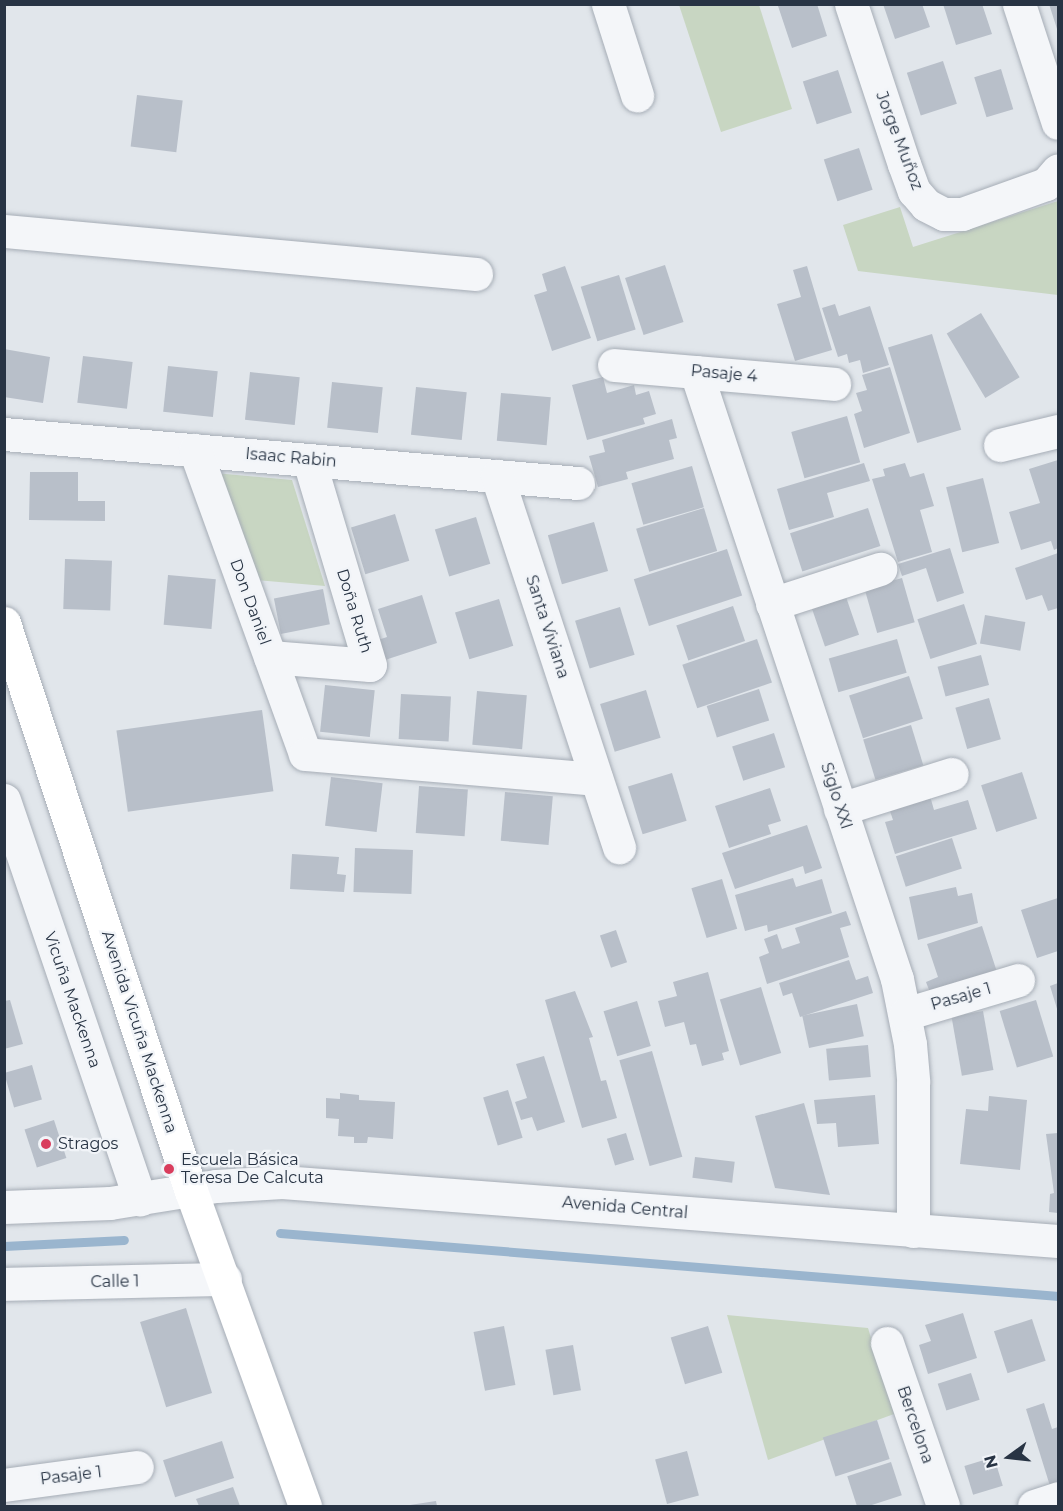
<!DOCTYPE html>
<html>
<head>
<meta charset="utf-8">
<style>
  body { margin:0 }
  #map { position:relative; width:1063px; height:1511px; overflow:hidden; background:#e1e6eb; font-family:Montserrat,sans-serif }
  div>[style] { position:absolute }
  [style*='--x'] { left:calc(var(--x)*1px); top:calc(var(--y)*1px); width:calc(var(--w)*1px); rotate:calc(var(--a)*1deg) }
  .green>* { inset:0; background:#c8d6c2 }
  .stream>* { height:9px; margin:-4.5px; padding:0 4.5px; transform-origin:4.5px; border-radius:4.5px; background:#9ab5ce }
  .building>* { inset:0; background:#b8bfc9; transform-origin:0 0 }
  .roads { filter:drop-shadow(0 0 2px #a6adb6) drop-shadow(0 0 2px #a6adb6) }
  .minor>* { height:33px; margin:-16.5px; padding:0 16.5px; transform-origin:16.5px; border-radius:16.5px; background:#f4f6f9 }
  .major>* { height:33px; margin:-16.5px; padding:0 16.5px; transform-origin:16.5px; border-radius:16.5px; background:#fff }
  .dots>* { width:16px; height:16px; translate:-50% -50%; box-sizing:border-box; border:3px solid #f1f4f8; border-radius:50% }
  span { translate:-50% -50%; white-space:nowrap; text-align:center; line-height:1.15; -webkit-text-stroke:4.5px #f1f4f8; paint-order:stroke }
  .street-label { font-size:16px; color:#283444 }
  .poi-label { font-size:16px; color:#283444 }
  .left { translate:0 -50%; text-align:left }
  .frame { position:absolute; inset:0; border:6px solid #283444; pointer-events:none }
  .north { position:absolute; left:979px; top:1427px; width:60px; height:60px; -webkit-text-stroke:4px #f1f4f8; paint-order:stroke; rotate:255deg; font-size:16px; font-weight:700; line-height:24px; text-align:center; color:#283444 }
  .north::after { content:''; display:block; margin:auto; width:21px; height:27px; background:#283444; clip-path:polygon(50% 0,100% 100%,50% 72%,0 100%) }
</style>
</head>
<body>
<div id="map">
  <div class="green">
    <i style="clip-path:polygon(679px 5px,759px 5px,792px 109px,721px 132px)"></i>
    <i style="clip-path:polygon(1058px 201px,1058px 295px,858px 271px,843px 225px,900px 207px,913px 247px)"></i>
    <i style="clip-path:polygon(215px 473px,292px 480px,325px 586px,256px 580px)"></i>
    <i style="clip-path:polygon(727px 1315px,868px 1328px,894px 1414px,768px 1460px)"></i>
  </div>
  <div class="stream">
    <i style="--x:280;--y:1233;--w:781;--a:4.63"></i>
    <i style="--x:4;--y:1246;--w:120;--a:-2.9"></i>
  </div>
  <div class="building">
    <i style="clip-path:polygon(817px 4px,827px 36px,792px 48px,778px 6px)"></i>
    <i style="clip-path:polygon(883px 4px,922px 4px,930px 27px,895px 39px)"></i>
    <i style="clip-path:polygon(943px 4px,982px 4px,992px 34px,956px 45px)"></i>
    <i style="clip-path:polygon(1049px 4px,1058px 4px,1058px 32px)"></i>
    <i style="left:943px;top:61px;width:45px;height:38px;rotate:72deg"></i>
    <i style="left:1001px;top:69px;width:42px;height:28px;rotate:73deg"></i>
    <i style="left:838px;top:70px;width:45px;height:37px;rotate:72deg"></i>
    <i style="left:137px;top:95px;width:46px;height:52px;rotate:7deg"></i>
    <i style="left:859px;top:148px;width:44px;height:37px;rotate:72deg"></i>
    <i style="left:665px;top:265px;width:60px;height:42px;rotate:72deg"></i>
    <i style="clip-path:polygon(565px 266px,591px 338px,552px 351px,534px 295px,547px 291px,542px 274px)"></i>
    <i style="clip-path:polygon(807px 266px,832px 350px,795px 361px,777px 304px,801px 297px,793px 270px)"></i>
    <i style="left:619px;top:275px;width:57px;height:40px;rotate:73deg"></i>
    <i style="clip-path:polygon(835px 304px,839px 316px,870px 306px,889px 365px,863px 373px,860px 360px,849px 363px,847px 354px,838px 357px,822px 308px)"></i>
    <i style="left:981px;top:313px;width:75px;height:40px;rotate:59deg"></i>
    <i style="left:932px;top:334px;width:100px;height:46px;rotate:73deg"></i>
    <i style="clip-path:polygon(4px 349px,50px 357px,43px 403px,4px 397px)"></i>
    <i style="left:83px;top:356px;width:50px;height:47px;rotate:7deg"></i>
    <i style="left:168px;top:366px;width:50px;height:46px;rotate:6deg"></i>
    <i style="clip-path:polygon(890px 367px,910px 433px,864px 448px,854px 414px,862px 411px,856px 393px,867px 390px,862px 375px)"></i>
    <i style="left:250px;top:372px;width:50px;height:48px;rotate:6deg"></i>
    <i style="clip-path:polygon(603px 377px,607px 393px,634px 385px,636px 395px,649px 391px,656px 414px,643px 418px,645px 424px,587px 440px,572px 385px)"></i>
    <i style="left:332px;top:382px;width:51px;height:46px;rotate:6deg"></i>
    <i style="left:416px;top:387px;width:51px;height:48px;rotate:6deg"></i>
    <i style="left:501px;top:393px;width:50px;height:48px;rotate:5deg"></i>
    <i style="left:847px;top:416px;width:48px;height:58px;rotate:74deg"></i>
    <i style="clip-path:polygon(672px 419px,677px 438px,669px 440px,674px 459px,626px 472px,628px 479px,598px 487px,589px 456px,605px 452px,602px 440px)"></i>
    <i style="clip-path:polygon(1058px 460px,1058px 548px,1054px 550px,1051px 541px,1021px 550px,1009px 512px,1040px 503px,1029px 469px)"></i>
    <i style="clip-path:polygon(864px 463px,870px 481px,827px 493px,834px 517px,789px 530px,777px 489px)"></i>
    <i style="clip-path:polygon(905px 463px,910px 477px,924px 473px,934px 506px,920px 510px,932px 552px,898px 562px,872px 479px,885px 476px,883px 469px)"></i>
    <i style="left:692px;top:466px;width:43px;height:63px;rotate:74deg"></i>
    <i style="clip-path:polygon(30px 472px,78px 472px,78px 501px,105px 501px,105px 521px,29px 520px)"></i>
    <i style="left:983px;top:478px;width:67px;height:38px;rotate:76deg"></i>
    <i style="left:704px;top:508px;width:45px;height:71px;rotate:73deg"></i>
    <i style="left:868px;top:508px;width:40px;height:82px;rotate:72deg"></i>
    <i style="left:395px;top:514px;width:49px;height:46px;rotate:73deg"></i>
    <i style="left:476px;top:517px;width:49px;height:43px;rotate:73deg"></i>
    <i style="left:594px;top:522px;width:51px;height:48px;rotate:74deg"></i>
    <i style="clip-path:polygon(950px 548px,964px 593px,937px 602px,926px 568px,902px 576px,898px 564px)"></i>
    <i style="left:727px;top:549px;width:49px;height:98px;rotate:72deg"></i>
    <i style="clip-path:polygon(1058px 553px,1058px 608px,1048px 611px,1042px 595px,1026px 600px,1015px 568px)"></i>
    <i style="left:65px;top:559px;width:47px;height:50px;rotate:2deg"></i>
    <i style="left:168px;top:575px;width:48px;height:50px;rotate:5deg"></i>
    <i style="left:902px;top:578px;width:46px;height:39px;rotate:74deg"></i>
    <i style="left:323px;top:589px;width:36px;height:50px;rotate:79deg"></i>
    <i style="clip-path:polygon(422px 595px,437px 643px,385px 660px,378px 640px,387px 637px,378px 609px)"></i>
    <i style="left:846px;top:597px;width:40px;height:36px;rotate:71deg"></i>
    <i style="left:499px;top:599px;width:49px;height:46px;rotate:73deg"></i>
    <i style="left:964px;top:604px;width:42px;height:49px;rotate:72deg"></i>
    <i style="left:733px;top:606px;width:37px;height:60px;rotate:71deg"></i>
    <i style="left:620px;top:607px;width:50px;height:47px;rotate:73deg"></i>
    <i style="left:985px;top:615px;width:41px;height:29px;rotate:10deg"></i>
    <i style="left:757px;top:639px;width:46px;height:79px;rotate:71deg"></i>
    <i style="left:897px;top:639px;width:35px;height:71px;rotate:74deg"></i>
    <i style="left:981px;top:655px;width:31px;height:45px;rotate:75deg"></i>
    <i style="left:909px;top:676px;width:45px;height:63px;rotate:72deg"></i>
    <i style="left:325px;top:685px;width:50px;height:47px;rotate:6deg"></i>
    <i style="left:759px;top:689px;width:33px;height:55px;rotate:72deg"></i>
    <i style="left:646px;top:690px;width:50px;height:48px;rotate:73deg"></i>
    <i style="left:477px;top:691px;width:50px;height:54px;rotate:5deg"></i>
    <i style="left:401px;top:694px;width:50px;height:45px;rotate:3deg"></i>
    <i style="left:989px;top:698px;width:43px;height:35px;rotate:74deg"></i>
    <i style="left:262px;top:710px;width:82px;height:147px;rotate:82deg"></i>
    <i style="left:911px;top:725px;width:42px;height:50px;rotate:73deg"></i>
    <i style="left:774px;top:733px;width:36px;height:44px;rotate:72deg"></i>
    <i style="left:1022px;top:772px;width:49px;height:43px;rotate:72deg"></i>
    <i style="left:672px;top:773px;width:50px;height:46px;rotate:73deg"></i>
    <i style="left:331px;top:777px;width:52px;height:49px;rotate:7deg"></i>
    <i style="left:419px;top:786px;width:49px;height:47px;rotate:4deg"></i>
    <i style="clip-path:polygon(770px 788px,781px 821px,768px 825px,771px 834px,729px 848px,715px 806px)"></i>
    <i style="left:505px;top:792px;width:48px;height:49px;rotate:5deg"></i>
    <i style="clip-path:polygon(930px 796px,934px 810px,968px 800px,977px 829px,895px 854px,885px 822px,893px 820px,889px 808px)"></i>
    <i style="clip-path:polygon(807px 825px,822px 868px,805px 874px,803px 866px,735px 889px,722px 853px)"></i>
    <i style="left:952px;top:838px;width:32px;height:59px;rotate:72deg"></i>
    <i style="left:355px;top:848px;width:58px;height:44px;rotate:2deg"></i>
    <i style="clip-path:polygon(292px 854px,339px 857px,337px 874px,346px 875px,344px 892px,290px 889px)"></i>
    <i style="clip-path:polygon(793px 878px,796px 887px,822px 879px,832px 913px,768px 932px,767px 925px,745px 931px,735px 895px)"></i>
    <i style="left:722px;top:879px;width:52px;height:32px;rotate:73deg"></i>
    <i style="clip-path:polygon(956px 887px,958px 896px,972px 893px,978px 923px,918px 940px,909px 897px)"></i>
    <i style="clip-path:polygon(1058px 898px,1058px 951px,1037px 958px,1021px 910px)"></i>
    <i style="clip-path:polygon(846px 911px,851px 925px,840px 928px,849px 957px,767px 984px,759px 957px,769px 953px,764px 939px,777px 934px,782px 949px,800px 943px,795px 928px)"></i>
    <i style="clip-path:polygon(982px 926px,997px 972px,931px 995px,926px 982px,938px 977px,927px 944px)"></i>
    <i style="left:616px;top:930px;width:34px;height:17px;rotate:71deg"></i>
    <i style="clip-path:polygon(849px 960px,856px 980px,868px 976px,873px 993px,800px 1017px,792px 993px,783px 996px,779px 983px)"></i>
    <i style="clip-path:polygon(708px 972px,729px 1051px,722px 1053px,724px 1060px,702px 1066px,696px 1044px,690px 1045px,684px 1022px,665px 1027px,658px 1001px,677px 996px,673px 982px)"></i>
    <i style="clip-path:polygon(1058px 983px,1058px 1012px,1050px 986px)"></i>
    <i style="left:761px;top:987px;width:69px;height:43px;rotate:73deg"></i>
    <i style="clip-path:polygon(575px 991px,593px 1037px,589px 1038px,601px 1081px,606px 1080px,617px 1118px,582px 1128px,545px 1000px)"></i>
    <i style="clip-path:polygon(10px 1000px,23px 1044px,4px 1049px,4px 1001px)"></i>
    <i style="left:1036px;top:1000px;width:59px;height:38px;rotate:73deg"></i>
    <i style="left:637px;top:1001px;width:47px;height:35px;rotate:73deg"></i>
    <i style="left:857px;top:1004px;width:33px;height:56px;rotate:78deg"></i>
    <i style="left:983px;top:1011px;width:60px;height:32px;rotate:80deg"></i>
    <i style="left:868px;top:1045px;width:32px;height:42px;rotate:85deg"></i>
    <i style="left:652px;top:1051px;width:110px;height:34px;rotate:74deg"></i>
    <i style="clip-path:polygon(544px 1056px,565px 1122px,537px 1131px,532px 1117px,521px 1120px,515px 1102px,527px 1098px,516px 1064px)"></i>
    <i style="left:32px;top:1065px;width:36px;height:29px;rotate:74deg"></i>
    <i style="left:508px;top:1090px;width:50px;height:26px;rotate:73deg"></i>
    <i style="clip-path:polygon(340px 1093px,359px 1095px,359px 1100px,395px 1102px,393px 1139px,368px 1137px,367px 1143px,354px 1143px,354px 1137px,338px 1136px,339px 1119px,326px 1118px,326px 1098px,340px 1099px)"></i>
    <i style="clip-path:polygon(875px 1095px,879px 1144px,838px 1147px,836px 1123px,817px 1124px,814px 1100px)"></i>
    <i style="clip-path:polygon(989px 1096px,1027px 1100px,1020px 1170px,960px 1164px,966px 1109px,988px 1111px)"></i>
    <i style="clip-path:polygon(804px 1103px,830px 1195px,775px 1188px,755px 1116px)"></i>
    <i style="left:54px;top:1120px;width:40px;height:31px;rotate:72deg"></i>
    <i style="left:626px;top:1133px;width:28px;height:20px;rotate:73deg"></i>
    <i style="clip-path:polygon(1058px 1133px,1058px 1213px,1049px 1212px,1050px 1194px,1054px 1193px,1046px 1134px)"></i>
    <i style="left:695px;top:1157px;width:40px;height:21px;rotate:7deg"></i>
    <i style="left:186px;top:1308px;width:89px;height:48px;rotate:73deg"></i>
    <i style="clip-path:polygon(963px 1313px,977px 1358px,928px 1374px,919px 1345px,931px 1341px,925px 1325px)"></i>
    <i style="left:1032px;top:1319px;width:44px;height:40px;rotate:72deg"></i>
    <i style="left:504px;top:1326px;width:60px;height:31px;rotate:79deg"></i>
    <i style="left:708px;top:1326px;width:49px;height:39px;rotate:73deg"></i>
    <i style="left:573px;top:1345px;width:46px;height:28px;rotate:80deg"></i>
    <i style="left:971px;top:1373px;width:28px;height:35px;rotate:72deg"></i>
    <i style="clip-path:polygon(1044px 1403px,1052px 1429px,1058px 1427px,1058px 1483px,1050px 1486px,1026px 1409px)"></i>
    <i style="left:877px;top:1420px;width:41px;height:57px;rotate:72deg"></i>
    <i style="left:222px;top:1441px;width:39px;height:62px;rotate:72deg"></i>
    <i style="left:687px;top:1451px;width:46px;height:33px;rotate:75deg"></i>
    <i style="left:994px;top:1457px;width:30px;height:31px;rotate:73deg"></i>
    <i style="left:891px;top:1462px;width:35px;height:46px;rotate:72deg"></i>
    <i style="clip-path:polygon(233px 1487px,240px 1506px,199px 1506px,196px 1499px)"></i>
    <i style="clip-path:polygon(436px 1501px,437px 1506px,410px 1506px,410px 1505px)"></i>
  </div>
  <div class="roads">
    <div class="minor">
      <i style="--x:608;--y:4;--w:96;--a:72.3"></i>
      <i style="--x:851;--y:4;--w:169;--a:71.7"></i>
      <i style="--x:904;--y:164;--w:29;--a:70"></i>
      <i style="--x:914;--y:191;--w:18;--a:49"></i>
      <i style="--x:926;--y:205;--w:20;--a:27"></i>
      <i style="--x:944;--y:214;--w:18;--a:0"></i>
      <i style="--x:962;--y:214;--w:89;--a:-19.7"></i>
      <i style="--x:1046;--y:184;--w:18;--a:-49"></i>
      <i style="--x:1019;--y:4;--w:125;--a:71.9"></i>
      <i style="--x:4;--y:231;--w:474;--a:5.2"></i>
      <i style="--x:614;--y:365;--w:221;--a:4.9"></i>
      <i style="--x:696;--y:372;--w:639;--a:71.68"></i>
      <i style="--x:897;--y:979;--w:66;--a:78.7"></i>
      <i style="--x:910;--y:1044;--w:38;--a:85"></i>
      <i style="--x:913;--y:1082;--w:149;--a:90"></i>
      <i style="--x:4;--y:434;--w:576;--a:4.88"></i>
      <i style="--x:1000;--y:445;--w:60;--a:-13.6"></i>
      <i style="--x:195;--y:450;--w:323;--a:70.1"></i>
      <i style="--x:305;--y:754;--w:292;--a:4.9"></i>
      <i style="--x:497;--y:476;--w:391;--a:71.8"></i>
      <i style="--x:772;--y:604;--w:114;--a:-18"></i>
      <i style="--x:270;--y:657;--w:100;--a:4.6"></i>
      <i style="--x:370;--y:665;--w:214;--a:-106.6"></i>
      <i style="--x:4;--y:800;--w:422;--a:71.2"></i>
      <i style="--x:840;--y:809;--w:117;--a:-17.4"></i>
      <i style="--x:905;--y:1014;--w:118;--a:-16.7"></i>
      <i style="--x:4;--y:1207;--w:106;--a:-2.2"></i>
      <i style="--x:110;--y:1203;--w:107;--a:-9.1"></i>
      <i style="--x:216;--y:1186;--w:66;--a:-3.5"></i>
      <i style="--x:282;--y:1182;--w:778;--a:4.35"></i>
      <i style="--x:4;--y:1284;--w:221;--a:-1.3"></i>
      <i style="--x:887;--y:1343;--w:172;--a:71"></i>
      <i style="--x:4;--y:1485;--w:134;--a:-7.7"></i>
      <i style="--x:1034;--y:1506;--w:25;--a:-18"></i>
    </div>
    <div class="major">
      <i style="--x:4;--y:623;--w:598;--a:71.78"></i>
      <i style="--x:191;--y:1191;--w:335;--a:70.1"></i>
    </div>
  </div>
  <div class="dots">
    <i style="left:46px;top:1144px;background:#d93d5d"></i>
    <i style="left:169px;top:1169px;background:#d93d5d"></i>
  </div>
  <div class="street-label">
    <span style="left:899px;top:141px;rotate:69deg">Jorge Muñoz</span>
    <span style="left:724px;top:374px;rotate:5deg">Pasaje 4</span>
    <span style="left:291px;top:458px;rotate:5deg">Isaac Rabin</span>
    <span style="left:250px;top:602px;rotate:70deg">Don Daniel</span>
    <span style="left:354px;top:611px;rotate:73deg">Doña Ruth</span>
    <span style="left:547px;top:627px;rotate:72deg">Santa Viviana</span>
    <span style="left:836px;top:796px;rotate:72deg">Siglo XXI</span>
    <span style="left:961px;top:997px;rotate:-16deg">Pasaje 1</span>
    <span style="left:72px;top:1000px;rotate:71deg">Vicuña Mackenna</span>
    <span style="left:139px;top:1032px;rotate:72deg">Avenida Vicuña Mackenna</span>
    <span style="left:625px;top:1208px;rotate:5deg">Avenida Central</span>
    <span style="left:115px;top:1282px;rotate:-1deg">Calle 1</span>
    <span style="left:915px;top:1425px;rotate:71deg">Bercelona</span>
    <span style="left:71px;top:1476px;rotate:-7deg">Pasaje 1</span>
  </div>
  <div class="poi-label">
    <span class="left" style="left:58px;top:1144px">Stragos</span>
    <span class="left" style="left:181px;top:1169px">Escuela Básica<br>Teresa De Calcuta</span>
  </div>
  <div class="frame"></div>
  <div class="north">N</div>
</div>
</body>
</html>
